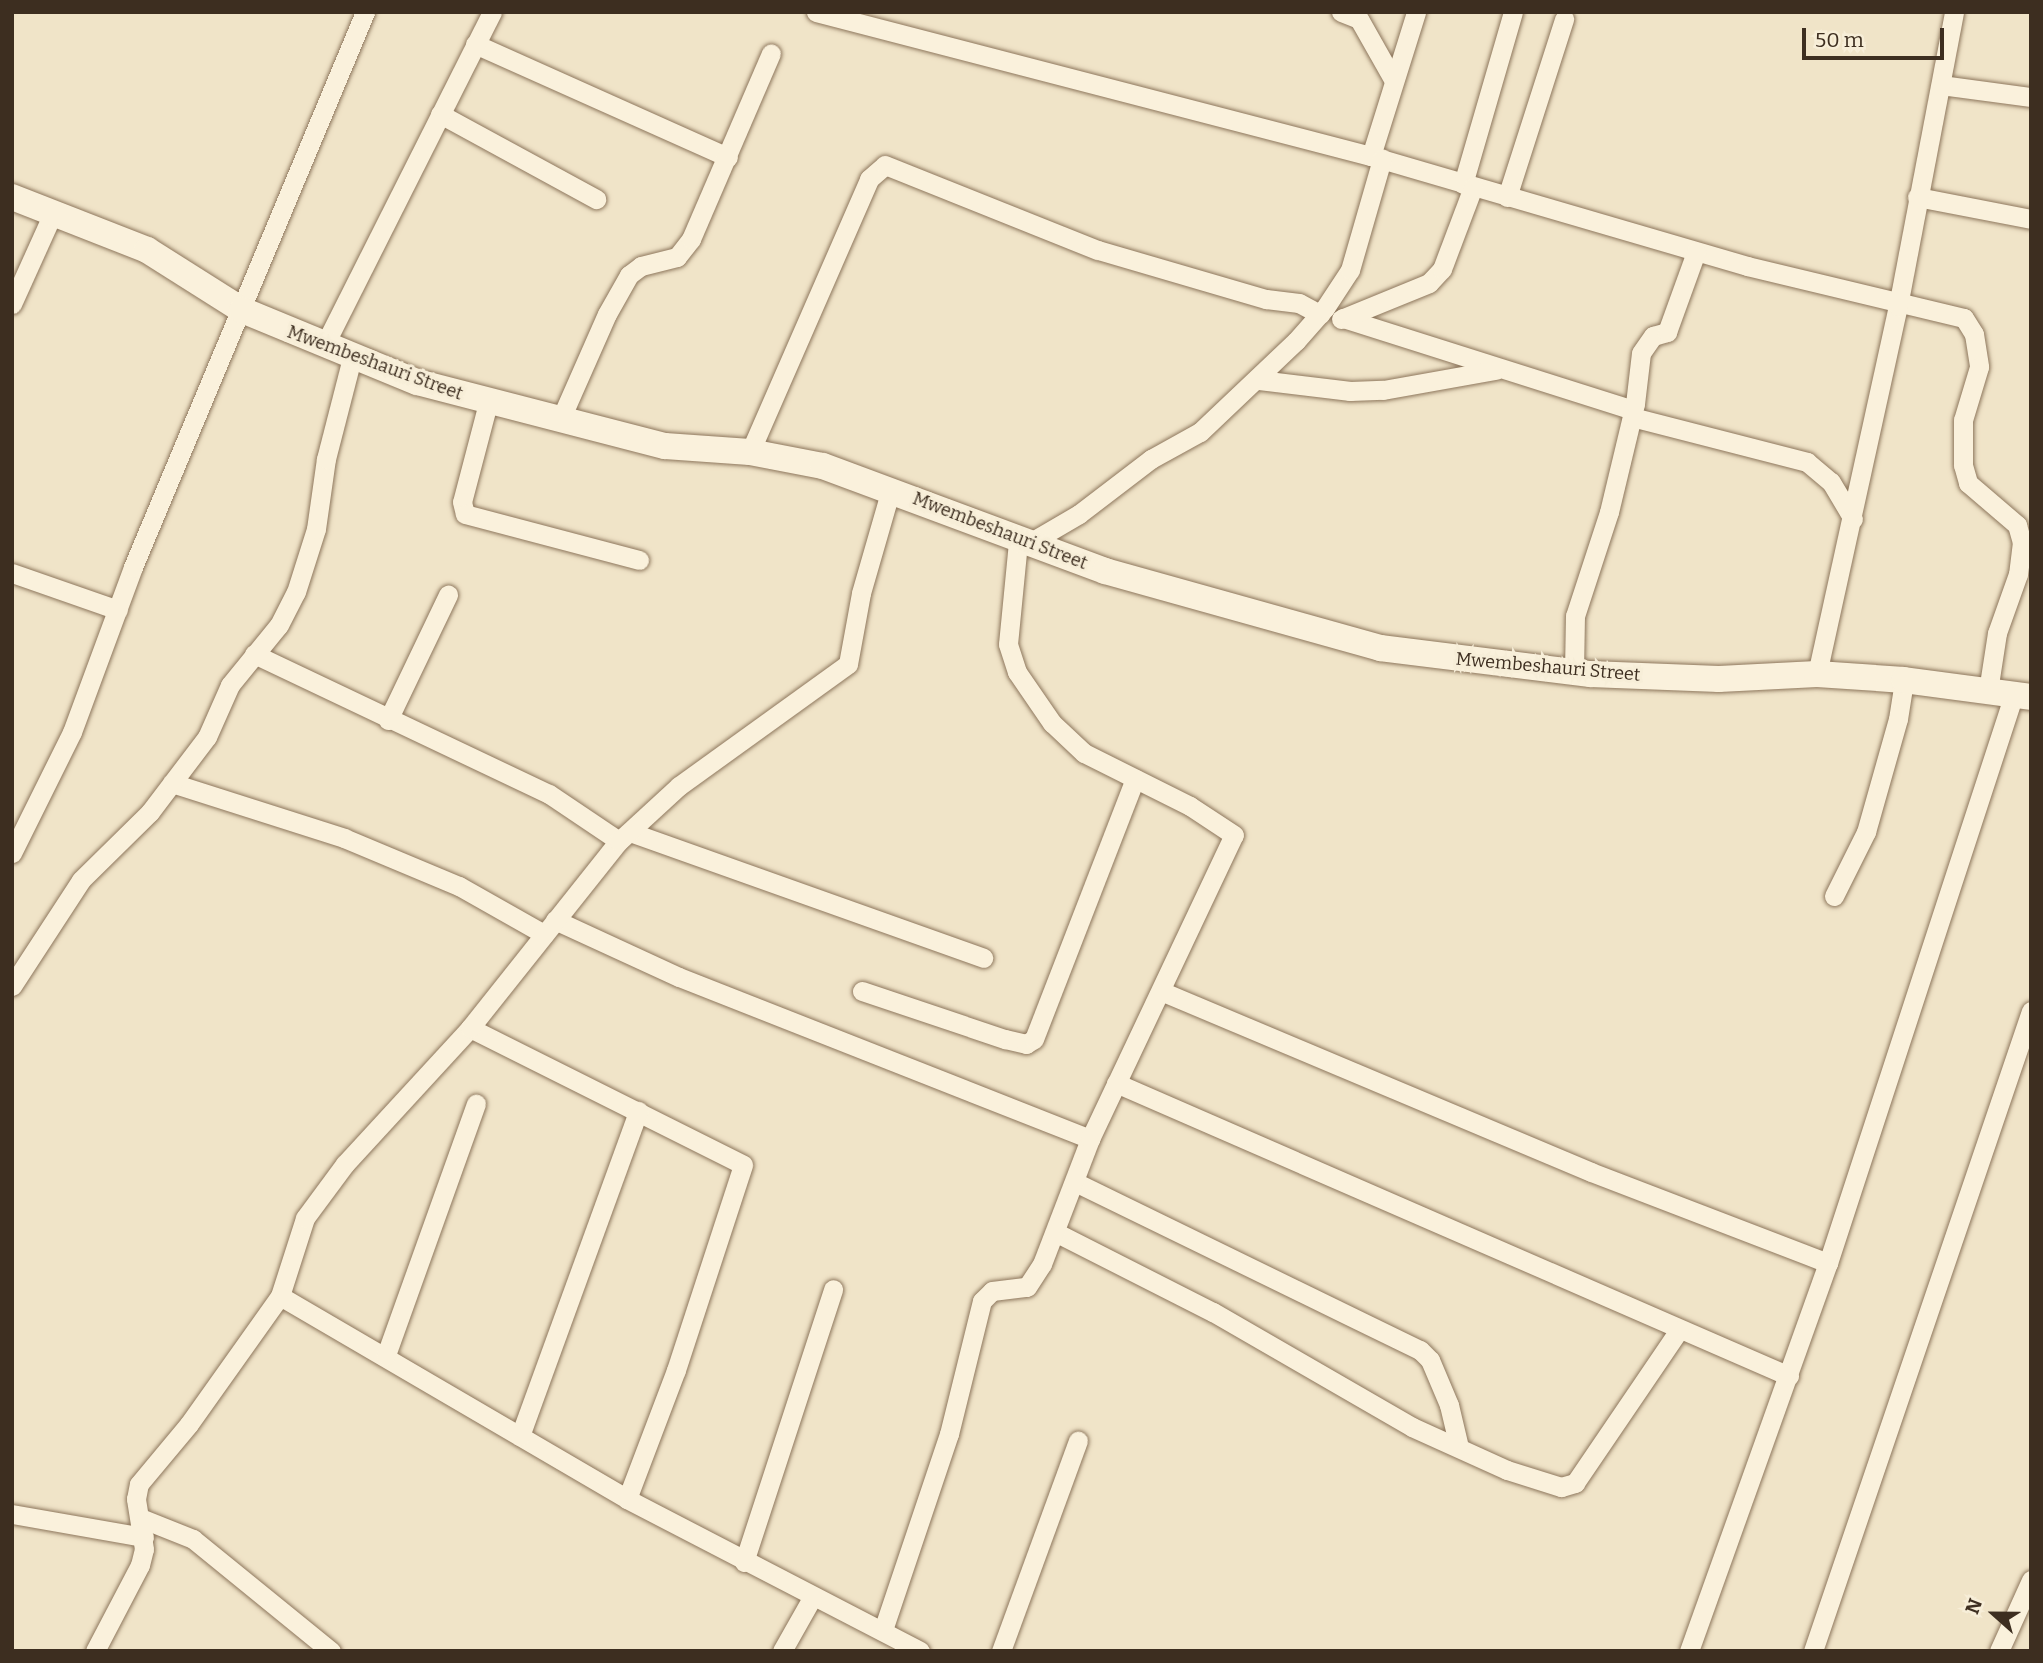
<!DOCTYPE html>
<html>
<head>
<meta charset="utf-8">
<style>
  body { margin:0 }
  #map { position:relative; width:2043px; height:1663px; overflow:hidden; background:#f0e4c8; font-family:Bitter,serif }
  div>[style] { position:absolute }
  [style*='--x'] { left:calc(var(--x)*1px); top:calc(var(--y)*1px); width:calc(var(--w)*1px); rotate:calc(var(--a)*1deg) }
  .roads { filter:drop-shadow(0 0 2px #8d765c) drop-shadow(0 0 2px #8d765c) }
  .street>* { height:19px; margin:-9.5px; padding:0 9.5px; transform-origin:9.5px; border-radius:9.5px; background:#faf1dc }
  .secondary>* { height:26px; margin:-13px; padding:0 13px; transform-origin:13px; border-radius:13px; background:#faf1dc }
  span { translate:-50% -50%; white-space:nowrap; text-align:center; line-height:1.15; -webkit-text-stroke:6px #f7eed8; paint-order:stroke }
  .street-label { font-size:18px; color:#3d2e20 }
  .frame { position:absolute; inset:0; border:14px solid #3d2e20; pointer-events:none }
  .north { position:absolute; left:1959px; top:1579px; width:70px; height:70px; -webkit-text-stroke:5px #f7eed8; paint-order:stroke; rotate:291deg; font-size:19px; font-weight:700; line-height:28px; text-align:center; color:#3d2e20 }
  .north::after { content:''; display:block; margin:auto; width:24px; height:32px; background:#3d2e20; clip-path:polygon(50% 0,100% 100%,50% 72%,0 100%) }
  .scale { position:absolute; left:1802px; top:28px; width:142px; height:32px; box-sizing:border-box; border:4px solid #3d2e20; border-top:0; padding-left:9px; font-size:21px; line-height:24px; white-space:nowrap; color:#3d2e20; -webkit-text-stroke:5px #f7eed8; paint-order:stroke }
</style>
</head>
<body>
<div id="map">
  <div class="roads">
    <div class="street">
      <i style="--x:816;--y:12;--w:573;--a:14.55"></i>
      <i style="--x:1371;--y:156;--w:392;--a:16.3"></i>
      <i style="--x:1747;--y:266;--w:223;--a:13.5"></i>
      <i style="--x:1964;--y:318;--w:19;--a:58"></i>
      <i style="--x:1974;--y:334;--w:33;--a:81"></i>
      <i style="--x:1979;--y:367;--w:55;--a:106.8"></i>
      <i style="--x:1963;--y:420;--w:45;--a:90"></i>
      <i style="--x:1963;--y:465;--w:19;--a:74"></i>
      <i style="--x:1968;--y:483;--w:65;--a:40.6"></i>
      <i style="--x:2017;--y:525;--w:18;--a:74"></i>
      <i style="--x:2022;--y:542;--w:32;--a:97"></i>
      <i style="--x:2018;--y:574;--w:63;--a:109.6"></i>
      <i style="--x:1997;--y:633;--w:59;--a:98.8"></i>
      <i style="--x:1341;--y:12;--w:19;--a:21"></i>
      <i style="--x:1359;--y:19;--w:69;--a:60.5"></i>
      <i style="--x:475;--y:44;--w:277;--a:24.1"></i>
      <i style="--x:1941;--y:85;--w:91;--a:7.6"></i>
      <i style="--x:440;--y:114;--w:178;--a:28.6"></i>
      <i style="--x:1371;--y:156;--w:151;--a:-72.6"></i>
      <i style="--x:1463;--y:184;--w:179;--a:-73.8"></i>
      <i style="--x:1507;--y:197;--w:187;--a:-72.2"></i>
      <i style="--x:1917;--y:197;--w:116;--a:10.9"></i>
      <i style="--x:12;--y:304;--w:100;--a:-65.7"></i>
      <i style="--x:1343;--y:318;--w:304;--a:17.6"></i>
      <i style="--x:1341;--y:319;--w:95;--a:-22.2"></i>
      <i style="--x:1429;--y:283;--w:19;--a:-47"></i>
      <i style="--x:1442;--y:269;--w:88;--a:-69.3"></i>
      <i style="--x:325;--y:344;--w:372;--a:-63.3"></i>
      <i style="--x:1259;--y:380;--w:92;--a:6.9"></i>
      <i style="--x:1350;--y:391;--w:33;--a:-2"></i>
      <i style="--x:1383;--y:390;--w:114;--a:-10.1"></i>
      <i style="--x:488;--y:403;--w:102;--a:104.7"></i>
      <i style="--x:462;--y:502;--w:12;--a:76"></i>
      <i style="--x:465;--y:514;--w:180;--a:14.8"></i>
      <i style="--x:562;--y:416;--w:111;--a:-66.2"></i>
      <i style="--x:607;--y:314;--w:45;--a:-60.6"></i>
      <i style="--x:629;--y:275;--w:15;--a:-37"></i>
      <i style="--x:641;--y:266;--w:37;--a:-14"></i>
      <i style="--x:677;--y:257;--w:23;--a:-52"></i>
      <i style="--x:691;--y:239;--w:202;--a:-66.7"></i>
      <i style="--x:1632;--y:417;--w:181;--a:14.4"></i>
      <i style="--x:1807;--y:462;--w:31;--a:40"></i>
      <i style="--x:1831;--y:482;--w:43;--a:59.3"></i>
      <i style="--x:750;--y:452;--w:298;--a:-66.4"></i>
      <i style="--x:869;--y:179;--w:21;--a:-41"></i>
      <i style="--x:885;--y:165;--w:229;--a:21.8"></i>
      <i style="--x:1098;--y:250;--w:175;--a:16.3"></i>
      <i style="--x:1266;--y:299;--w:33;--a:7"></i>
      <i style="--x:1299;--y:303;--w:24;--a:28"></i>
      <i style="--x:1026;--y:545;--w:61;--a:-30.3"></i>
      <i style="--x:1079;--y:514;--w:91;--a:-37.4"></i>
      <i style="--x:1151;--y:459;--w:56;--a:-28.9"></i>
      <i style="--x:1200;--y:432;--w:132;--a:-43.5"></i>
      <i style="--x:1296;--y:341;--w:44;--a:-48.7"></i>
      <i style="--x:1325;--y:308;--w:45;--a:-56.7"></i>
      <i style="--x:1350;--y:270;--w:116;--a:-73.9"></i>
      <i style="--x:12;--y:573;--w:112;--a:19.2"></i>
      <i style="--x:254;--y:654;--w:327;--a:25.4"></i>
      <i style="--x:549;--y:794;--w:84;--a:33.9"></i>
      <i style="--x:1574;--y:672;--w:56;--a:-89"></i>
      <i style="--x:1575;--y:616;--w:109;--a:-71.9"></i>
      <i style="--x:1609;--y:512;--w:111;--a:-76.5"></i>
      <i style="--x:1635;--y:404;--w:51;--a:-83.3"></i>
      <i style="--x:1641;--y:353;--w:21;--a:-55"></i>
      <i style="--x:1653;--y:336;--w:15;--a:-16"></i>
      <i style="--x:1667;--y:332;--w:85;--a:-70.1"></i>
      <i style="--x:1817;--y:674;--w:377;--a:-77.6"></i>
      <i style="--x:1898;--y:306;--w:299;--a:-79.2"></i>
      <i style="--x:388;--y:720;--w:139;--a:-64.4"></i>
      <i style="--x:172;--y:783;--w:181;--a:17.7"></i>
      <i style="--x:344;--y:838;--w:125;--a:22.7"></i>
      <i style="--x:459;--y:886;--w:98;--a:29.5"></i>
      <i style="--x:630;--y:832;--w:375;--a:19.6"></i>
      <i style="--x:12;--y:853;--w:135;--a:-63.6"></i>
      <i style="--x:72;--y:732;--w:176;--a:-69.7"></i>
      <i style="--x:133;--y:567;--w:602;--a:-67.31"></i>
      <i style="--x:1834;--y:896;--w:72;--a:-63.4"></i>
      <i style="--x:1866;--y:832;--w:117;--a:-74.2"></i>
      <i style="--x:1898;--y:719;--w:39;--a:-81"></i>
      <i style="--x:555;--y:920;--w:136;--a:24.7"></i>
      <i style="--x:679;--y:977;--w:442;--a:21.5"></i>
      <i style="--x:12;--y:986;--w:126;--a:-56.9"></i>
      <i style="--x:81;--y:880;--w:97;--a:-44.6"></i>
      <i style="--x:150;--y:812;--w:94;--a:-52.8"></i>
      <i style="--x:207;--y:737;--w:57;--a:-66.1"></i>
      <i style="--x:230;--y:685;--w:77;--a:-50.8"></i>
      <i style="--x:279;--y:625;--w:37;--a:-63"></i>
      <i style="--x:296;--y:592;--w:66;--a:-72.4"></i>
      <i style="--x:316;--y:529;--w:71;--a:-81.9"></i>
      <i style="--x:326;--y:459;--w:104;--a:-75.6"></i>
      <i style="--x:862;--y:991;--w:151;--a:18.6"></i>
      <i style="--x:1005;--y:1039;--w:22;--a:13"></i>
      <i style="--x:1026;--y:1044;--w:9;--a:-32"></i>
      <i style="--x:1034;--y:1039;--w:279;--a:-68.8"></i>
      <i style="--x:1163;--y:992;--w:464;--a:22.8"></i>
      <i style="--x:1591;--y:1172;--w:254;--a:21"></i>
      <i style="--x:470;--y:1028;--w:305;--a:26.6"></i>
      <i style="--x:743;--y:1165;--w:216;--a:108.1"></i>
      <i style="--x:676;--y:1370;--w:138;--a:110.8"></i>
      <i style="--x:1116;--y:1083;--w:734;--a:23.53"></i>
      <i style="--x:1075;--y:1182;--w:384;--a:26"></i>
      <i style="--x:1420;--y:1350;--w:14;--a:45"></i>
      <i style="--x:1430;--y:1360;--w:49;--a:67.1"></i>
      <i style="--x:1449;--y:1405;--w:43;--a:76.6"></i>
      <i style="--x:1057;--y:1233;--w:175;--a:26.9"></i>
      <i style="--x:1213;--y:1312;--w:230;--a:30"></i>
      <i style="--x:1412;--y:1427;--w:104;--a:24.4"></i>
      <i style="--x:1507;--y:1470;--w:57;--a:17.5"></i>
      <i style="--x:1561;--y:1487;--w:15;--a:-16"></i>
      <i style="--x:1575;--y:1483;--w:185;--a:-55.8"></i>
      <i style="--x:280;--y:1296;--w:402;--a:30.3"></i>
      <i style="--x:627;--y:1499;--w:330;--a:27.4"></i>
      <i style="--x:386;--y:1355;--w:267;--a:-70.3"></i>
      <i style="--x:520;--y:1436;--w:346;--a:-70"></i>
      <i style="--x:12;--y:1514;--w:134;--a:9.9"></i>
      <i style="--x:143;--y:1519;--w:54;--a:21.8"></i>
      <i style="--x:193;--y:1539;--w:178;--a:39.1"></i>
      <i style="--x:744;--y:1562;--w:287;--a:-71.9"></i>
      <i style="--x:883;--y:1630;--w:207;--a:-71.4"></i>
      <i style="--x:949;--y:1434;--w:137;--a:-76.1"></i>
      <i style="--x:982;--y:1301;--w:14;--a:-45"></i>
      <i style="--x:992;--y:1291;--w:35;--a:-7"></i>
      <i style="--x:1027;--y:1287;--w:27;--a:-57"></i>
      <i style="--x:1042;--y:1264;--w:134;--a:-69"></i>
      <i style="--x:1090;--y:1139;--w:336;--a:-64.7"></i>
      <i style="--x:1234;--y:835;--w:53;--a:-146.6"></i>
      <i style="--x:1190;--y:806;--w:119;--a:-153.4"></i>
      <i style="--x:1084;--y:753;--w:44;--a:-136.8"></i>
      <i style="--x:1052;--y:723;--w:62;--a:-124.5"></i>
      <i style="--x:1017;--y:672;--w:29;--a:-108"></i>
      <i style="--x:1008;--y:644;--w:102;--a:-84.4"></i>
      <i style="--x:95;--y:1651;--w:97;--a:-62.4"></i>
      <i style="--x:140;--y:1565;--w:16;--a:-76"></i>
      <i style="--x:144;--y:1549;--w:51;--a:-99.1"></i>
      <i style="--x:136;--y:1499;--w:15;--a:-79"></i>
      <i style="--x:139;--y:1484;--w:78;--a:-50.2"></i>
      <i style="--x:189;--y:1424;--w:157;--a:-54.6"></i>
      <i style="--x:280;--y:1296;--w:82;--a:-72.2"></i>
      <i style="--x:305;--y:1218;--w:67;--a:-53.5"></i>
      <i style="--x:345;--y:1164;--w:185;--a:-47.4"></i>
      <i style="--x:470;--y:1028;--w:239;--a:-51.5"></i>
      <i style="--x:619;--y:841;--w:81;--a:-42.5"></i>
      <i style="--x:679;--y:786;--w:208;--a:-35.8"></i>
      <i style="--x:848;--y:664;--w:72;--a:-79.6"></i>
      <i style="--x:861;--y:593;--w:108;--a:-73.9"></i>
      <i style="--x:782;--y:1651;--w:61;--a:-60.5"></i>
      <i style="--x:1001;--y:1651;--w:224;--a:-69.9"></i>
      <i style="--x:1689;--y:1651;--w:412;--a:-70.3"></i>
      <i style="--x:1828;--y:1263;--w:599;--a:-71.9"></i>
      <i style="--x:1813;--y:1651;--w:676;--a:-71.19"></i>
      <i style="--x:1999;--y:1651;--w:78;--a:-65.7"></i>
    </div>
    <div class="secondary">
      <i style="--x:12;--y:197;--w:145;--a:21.4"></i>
      <i style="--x:147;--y:250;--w:112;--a:32.3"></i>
      <i style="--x:242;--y:310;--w:189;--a:22.4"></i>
      <i style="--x:417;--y:382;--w:256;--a:14.5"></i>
      <i style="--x:665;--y:446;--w:85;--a:4"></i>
      <i style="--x:750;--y:452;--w:74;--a:10.9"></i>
      <i style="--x:823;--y:466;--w:301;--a:20.4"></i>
      <i style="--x:1105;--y:571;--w:286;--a:15.6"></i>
      <i style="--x:1380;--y:648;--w:212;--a:7.1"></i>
      <i style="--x:1590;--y:674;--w:129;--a:2.2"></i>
      <i style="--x:1719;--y:679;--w:98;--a:-2.9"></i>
      <i style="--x:1817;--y:674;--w:87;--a:3.9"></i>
      <i style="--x:1904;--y:680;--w:128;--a:7.6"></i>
    </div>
  </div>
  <div class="street-label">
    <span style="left:375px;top:363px;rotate:20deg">Mwembeshauri Street</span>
    <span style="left:1000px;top:531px;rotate:21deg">Mwembeshauri Street</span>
    <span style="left:1548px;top:667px;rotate:5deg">Mwembeshauri Street</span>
  </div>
  <div class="frame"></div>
  <div class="north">N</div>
  <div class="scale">50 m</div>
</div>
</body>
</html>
